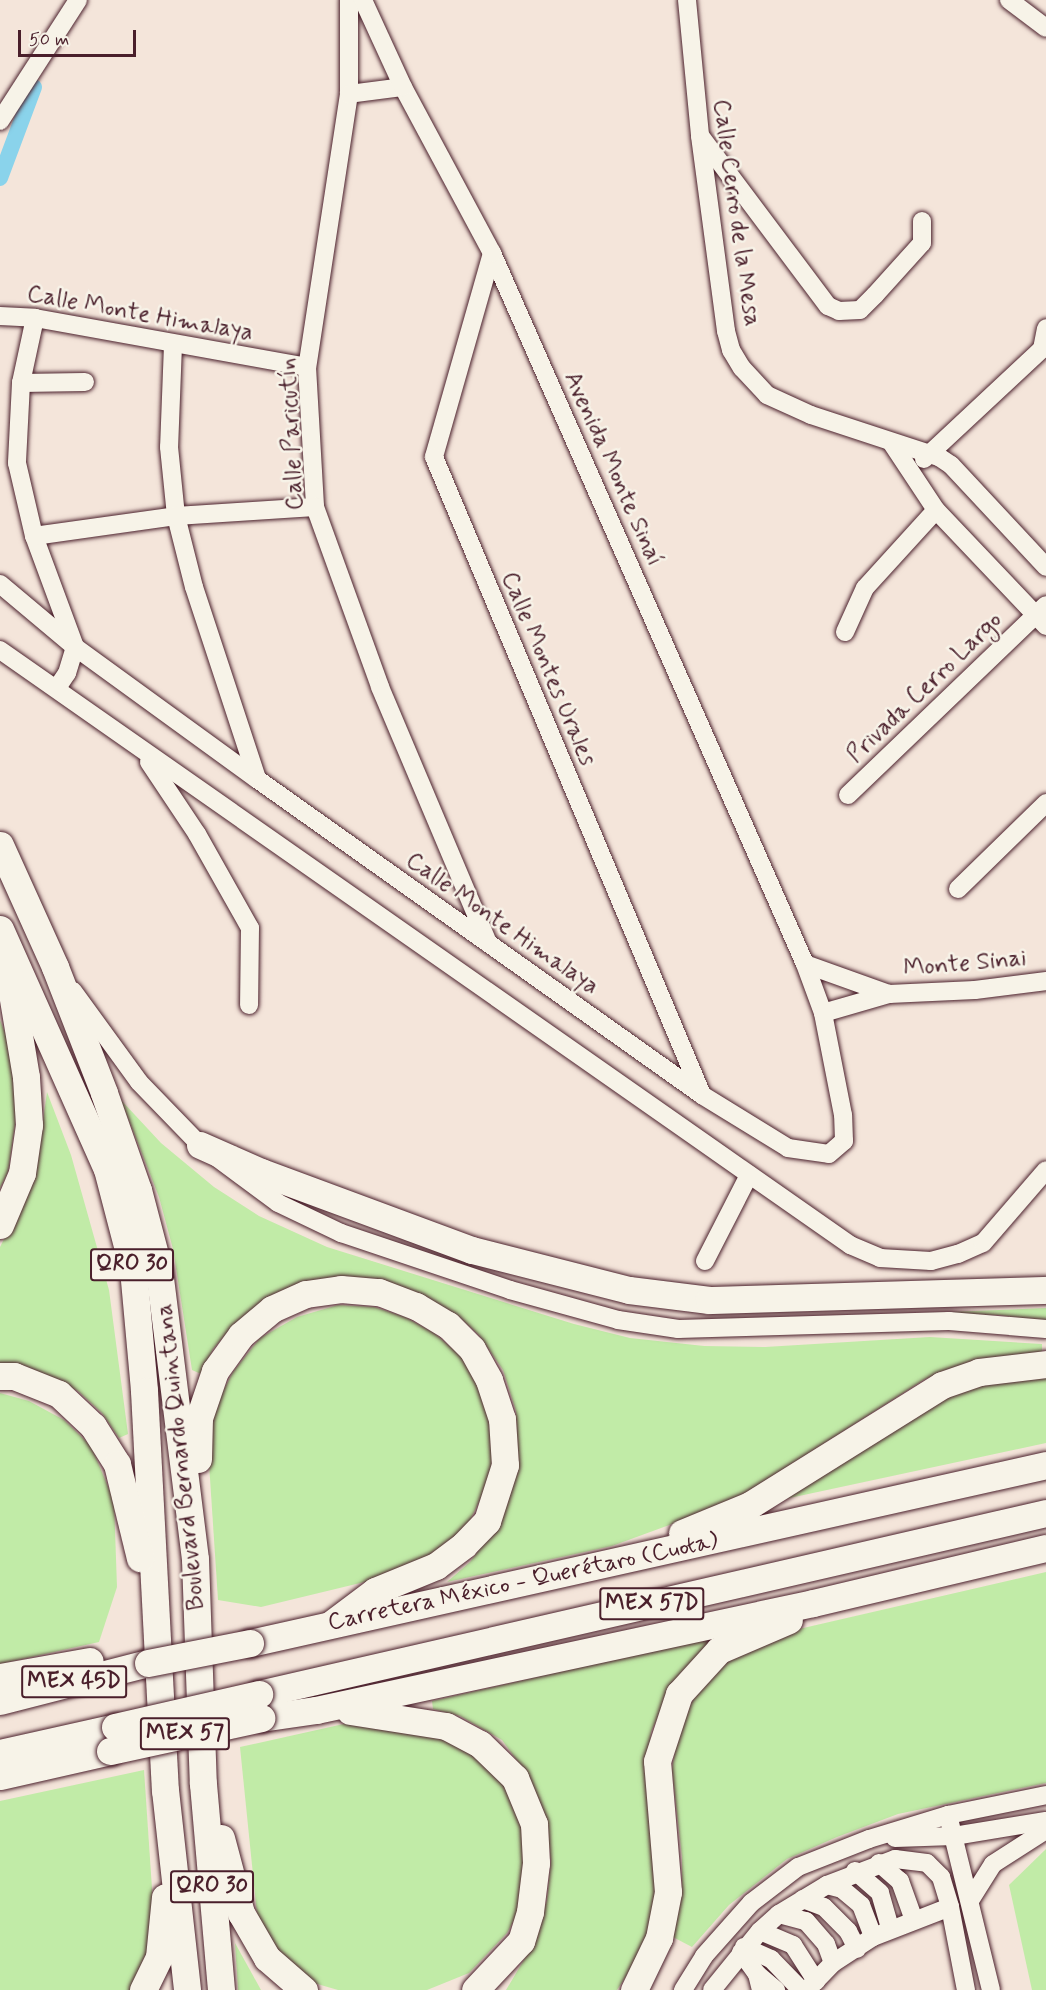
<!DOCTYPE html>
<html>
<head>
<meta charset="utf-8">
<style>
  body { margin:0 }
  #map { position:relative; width:1046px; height:1990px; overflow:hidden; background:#f4e5da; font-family:Mynerve,sans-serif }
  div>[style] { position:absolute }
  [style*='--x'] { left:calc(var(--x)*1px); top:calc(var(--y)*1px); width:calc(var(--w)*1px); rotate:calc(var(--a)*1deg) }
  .green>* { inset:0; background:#c1eba7 }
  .canal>* { height:16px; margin:-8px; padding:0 8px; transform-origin:8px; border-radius:8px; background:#8ad3eb }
  .roads { filter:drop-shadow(0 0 2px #4a1f2b) drop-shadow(0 0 2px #4a1f2b) }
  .minor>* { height:18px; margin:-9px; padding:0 9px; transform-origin:9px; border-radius:9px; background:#f7f3e8 }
  .highway>* { height:27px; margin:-13.5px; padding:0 13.5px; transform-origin:13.5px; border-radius:13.5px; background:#f7f3e8 }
  .bridges { filter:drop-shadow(0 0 2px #4a1f2b) drop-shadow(0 0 2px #4a1f2b) }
  .highway-bridge>* { height:27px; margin:-13.5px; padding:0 13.5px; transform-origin:13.5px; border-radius:13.5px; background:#f7f3e8 }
  span { translate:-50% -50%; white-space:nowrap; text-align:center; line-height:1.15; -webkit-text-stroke:5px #f7f3e8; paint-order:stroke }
  .shield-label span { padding:2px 4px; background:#f7f3e8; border:2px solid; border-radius:4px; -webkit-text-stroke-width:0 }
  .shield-label { font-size:22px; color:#4a1f2b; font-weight:700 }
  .street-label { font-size:24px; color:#4a1f2b }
  .scale { position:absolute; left:18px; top:30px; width:118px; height:27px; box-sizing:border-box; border:3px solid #4a1f2b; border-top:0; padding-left:8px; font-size:18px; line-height:21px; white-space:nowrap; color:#4a1f2b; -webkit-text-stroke:4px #f7f3e8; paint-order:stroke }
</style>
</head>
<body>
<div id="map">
  <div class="green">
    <i style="clip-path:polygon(0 1020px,9px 1043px,17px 1111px,8px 1172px,0 1188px)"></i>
    <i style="clip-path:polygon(47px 1092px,71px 1155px,109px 1290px,128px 1434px,119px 1438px,102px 1413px,78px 1391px,48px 1377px,0 1366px,0 1247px,35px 1178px)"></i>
    <i style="clip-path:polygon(121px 1100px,161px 1143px,214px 1187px,259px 1216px,327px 1247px,574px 1324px,630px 1338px,704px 1346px,765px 1347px,930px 1337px,1042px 1344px,1042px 1354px,979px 1361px,925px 1379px,732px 1502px,612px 1546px,447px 1582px,470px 1562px,490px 1535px,517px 1446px,516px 1411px,503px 1370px,479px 1335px,457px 1315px,378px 1281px,232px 1327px,213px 1349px,201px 1374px,192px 1370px,173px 1249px,159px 1197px)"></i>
    <i style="clip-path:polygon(338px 1305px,374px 1307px,405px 1317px,434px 1333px,461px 1356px,480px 1388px,492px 1420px,494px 1455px,486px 1488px,470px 1520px,448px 1547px,414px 1570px,261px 1607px,218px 1600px,208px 1448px,216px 1405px,233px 1372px,260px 1338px,297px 1317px)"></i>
    <i style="clip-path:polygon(1046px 1308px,1046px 1322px,1000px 1315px,923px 1313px)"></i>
    <i style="clip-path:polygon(1046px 1374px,1046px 1443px,771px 1502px,911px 1407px,983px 1382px)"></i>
    <i style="clip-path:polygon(0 1393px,29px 1401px,64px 1420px,91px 1446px,114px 1501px,117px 1587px,99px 1642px,0 1664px)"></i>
    <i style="clip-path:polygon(1046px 1572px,1046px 1783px,898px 1814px,837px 1837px,787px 1859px,729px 1905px,692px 1947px,671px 1936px,682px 1890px,682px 1857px,672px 1770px,678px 1732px,694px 1698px,717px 1670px,738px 1650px,773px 1635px)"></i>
    <i style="clip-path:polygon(721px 1635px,669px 1692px,651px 1732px,647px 1776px,658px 1897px,650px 1931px,637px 1960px,617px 1990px,506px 1990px,534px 1943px,547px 1900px,551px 1861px,545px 1815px,529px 1777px,502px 1740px,460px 1716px,433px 1709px,432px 1701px)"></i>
    <i style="clip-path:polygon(366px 1719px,413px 1721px,487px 1758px,526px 1817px,520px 1909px,507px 1933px,469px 1973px,427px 1990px,338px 1990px,314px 1983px,288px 1963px,269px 1940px,257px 1914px,240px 1747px)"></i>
    <i style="clip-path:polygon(144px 1770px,155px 1933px,130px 1990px,0 1990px,0 1801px)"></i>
    <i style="clip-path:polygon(1046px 1849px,1046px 1990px,1032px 1990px,1009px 1885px)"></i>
    <i style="clip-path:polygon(235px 1943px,261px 1990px,238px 1990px)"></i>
  </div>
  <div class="canal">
    <i style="--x:0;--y:178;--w:97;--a:-69.5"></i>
  </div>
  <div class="roads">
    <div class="minor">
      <i style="--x:349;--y:0;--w:94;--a:90"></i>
      <i style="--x:349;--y:94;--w:276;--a:98.7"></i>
      <i style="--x:307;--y:367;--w:140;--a:86.7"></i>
      <i style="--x:315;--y:507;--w:191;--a:70.1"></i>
      <i style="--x:380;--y:687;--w:278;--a:67.1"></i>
      <i style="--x:687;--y:0;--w:137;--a:84.5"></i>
      <i style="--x:700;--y:136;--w:197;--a:82.4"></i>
      <i style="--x:726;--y:331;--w:20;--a:75"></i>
      <i style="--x:731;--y:350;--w:21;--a:59"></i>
      <i style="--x:742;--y:368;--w:37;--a:47"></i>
      <i style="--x:767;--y:395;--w:48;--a:24.4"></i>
      <i style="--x:811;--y:415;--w:135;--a:18.2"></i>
      <i style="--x:939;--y:457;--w:14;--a:34"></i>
      <i style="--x:951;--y:465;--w:139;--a:47"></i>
      <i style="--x:1009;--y:0;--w:46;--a:37.1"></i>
      <i style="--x:349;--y:94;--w:54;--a:-7.4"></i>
      <i style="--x:0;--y:121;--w:144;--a:-57.2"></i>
      <i style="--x:701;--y:137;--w:211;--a:53.1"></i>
      <i style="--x:828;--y:306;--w:12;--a:24"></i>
      <i style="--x:839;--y:311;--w:21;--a:-3"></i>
      <i style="--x:860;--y:310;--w:21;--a:-45"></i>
      <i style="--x:875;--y:295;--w:70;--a:-47.9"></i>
      <i style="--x:922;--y:243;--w:22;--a:-90"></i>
      <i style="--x:492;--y:253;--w:212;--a:105.9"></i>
      <i style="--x:434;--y:457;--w:692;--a:67.21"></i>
      <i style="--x:0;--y:316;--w:35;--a:3"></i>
      <i style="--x:35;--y:318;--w:276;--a:10.2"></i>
      <i style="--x:35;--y:318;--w:66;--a:102.2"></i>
      <i style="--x:21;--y:383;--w:80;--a:92.9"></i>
      <i style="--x:17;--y:463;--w:75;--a:76.9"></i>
      <i style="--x:34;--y:536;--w:118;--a:69.7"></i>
      <i style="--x:75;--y:647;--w:27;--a:107"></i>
      <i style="--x:67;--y:673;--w:18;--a:124"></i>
      <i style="--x:173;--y:345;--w:102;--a:92.2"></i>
      <i style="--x:169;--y:447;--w:69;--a:84.2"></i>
      <i style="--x:176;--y:516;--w:73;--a:75.8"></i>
      <i style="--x:194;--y:587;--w:202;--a:71.8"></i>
      <i style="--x:21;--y:383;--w:64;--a:-0.9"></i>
      <i style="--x:891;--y:442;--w:82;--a:56.5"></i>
      <i style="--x:936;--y:510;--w:160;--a:46.5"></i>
      <i style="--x:924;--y:459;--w:161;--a:-43"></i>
      <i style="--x:1042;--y:349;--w:21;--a:-79"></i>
      <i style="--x:34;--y:536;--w:143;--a:-8"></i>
      <i style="--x:176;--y:516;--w:139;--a:-3.7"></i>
      <i style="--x:0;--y:584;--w:98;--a:40"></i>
      <i style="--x:75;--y:647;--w:225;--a:36"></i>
      <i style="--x:257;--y:779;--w:546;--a:35.38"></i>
      <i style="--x:702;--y:1095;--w:101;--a:31.6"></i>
      <i style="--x:788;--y:1148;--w:41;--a:8.3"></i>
      <i style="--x:829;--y:1154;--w:20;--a:-41"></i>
      <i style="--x:844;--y:1141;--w:26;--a:-92"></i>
      <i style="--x:843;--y:1115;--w:104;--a:-101.1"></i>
      <i style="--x:823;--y:1013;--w:52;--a:-110.2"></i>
      <i style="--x:805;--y:964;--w:777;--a:-113.76"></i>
      <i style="--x:492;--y:253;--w:188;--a:-118.2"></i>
      <i style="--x:403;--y:87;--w:96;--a:-114.7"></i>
      <i style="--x:845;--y:632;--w:48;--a:-65.6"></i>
      <i style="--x:865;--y:588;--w:105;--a:-47.7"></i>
      <i style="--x:0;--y:650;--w:1038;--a:34.99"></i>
      <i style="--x:850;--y:1245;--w:33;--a:23"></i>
      <i style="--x:880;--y:1258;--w:51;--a:3.4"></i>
      <i style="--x:931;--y:1261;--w:28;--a:-15"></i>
      <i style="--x:958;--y:1254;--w:27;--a:-24"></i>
      <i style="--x:983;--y:1243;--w:96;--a:-49.2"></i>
      <i style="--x:149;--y:762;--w:87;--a:56.3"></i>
      <i style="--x:197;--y:834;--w:108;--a:60.6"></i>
      <i style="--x:250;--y:928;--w:77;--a:90.7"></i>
      <i style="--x:848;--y:795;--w:274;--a:-43.8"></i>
      <i style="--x:958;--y:889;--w:123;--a:-44.3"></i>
      <i style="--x:805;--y:964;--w:89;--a:19.7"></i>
      <i style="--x:73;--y:991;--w:112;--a:54"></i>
      <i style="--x:139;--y:1082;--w:88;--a:45.9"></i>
      <i style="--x:200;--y:1145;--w:97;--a:36.6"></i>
      <i style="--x:278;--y:1203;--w:70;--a:25.5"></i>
      <i style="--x:341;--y:1233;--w:178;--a:18.6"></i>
      <i style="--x:510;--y:1290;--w:112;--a:15.5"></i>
      <i style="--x:618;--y:1320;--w:61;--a:8.5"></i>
      <i style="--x:678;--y:1329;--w:271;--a:-1.7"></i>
      <i style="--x:949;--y:1321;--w:97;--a:4.7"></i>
      <i style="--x:823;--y:1013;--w:69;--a:-16.1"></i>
      <i style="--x:889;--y:994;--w:86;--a:-2.7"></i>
      <i style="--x:975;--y:990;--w:72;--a:-7.2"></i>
      <i style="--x:705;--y:1261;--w:97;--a:-62.9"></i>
      <i style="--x:948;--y:1815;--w:180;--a:76.2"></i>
      <i style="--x:895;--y:1838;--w:59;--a:-1.9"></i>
      <i style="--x:954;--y:1836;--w:93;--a:-9.3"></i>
      <i style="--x:879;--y:1863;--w:28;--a:41"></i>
      <i style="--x:900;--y:1881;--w:41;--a:70.3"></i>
      <i style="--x:855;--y:1871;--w:33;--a:41"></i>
      <i style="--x:880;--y:1893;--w:36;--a:74"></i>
      <i style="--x:827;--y:1885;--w:16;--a:15"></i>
      <i style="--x:842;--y:1889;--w:25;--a:40"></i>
      <i style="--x:861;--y:1905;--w:34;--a:69"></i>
      <i style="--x:803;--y:1899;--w:22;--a:21"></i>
      <i style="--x:824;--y:1907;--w:34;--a:45"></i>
      <i style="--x:848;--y:1931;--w:20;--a:63"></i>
      <i style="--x:971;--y:1899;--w:41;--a:-57.8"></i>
      <i style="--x:993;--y:1864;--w:63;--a:-32.7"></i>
      <i style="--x:950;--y:1907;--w:85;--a:79.1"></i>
      <i style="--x:779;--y:1914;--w:28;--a:15"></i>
      <i style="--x:806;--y:1921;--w:30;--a:49"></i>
      <i style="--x:826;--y:1944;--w:20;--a:70"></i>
      <i style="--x:760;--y:1931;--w:36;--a:23"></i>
      <i style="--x:793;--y:1945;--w:43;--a:57.4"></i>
      <i style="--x:744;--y:1947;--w:30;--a:24"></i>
      <i style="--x:771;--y:1959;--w:43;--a:45.9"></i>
      <i style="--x:741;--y:1952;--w:27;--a:54"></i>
      <i style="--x:757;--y:1974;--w:16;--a:76"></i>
      <i style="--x:757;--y:1974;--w:25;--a:40"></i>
      <i style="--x:683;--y:1990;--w:40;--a:-58"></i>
      <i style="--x:704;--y:1956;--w:71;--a:-48.4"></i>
      <i style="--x:751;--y:1903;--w:59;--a:-37.5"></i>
      <i style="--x:798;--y:1867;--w:76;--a:-21.5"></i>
      <i style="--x:869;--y:1839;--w:83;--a:-16.9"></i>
      <i style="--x:948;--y:1815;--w:100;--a:-11.5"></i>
      <i style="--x:712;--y:1990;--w:76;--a:-50.9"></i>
      <i style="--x:760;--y:1931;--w:25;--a:-42"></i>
      <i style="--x:779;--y:1914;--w:56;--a:-31.1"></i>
      <i style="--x:827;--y:1885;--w:73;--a:-20.9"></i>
      <i style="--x:895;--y:1859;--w:32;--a:7"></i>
      <i style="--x:927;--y:1863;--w:20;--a:45"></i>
      <i style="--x:941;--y:1877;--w:31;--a:73"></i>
      <i style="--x:950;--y:1907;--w:83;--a:158.7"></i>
      <i style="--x:873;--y:1937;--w:48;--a:147"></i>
      <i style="--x:833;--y:1963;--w:37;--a:134"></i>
    </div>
    <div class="highway">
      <i style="--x:0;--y:845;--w:134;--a:65.7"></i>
      <i style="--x:55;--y:967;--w:135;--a:68.7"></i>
      <i style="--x:104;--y:1093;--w:103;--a:70.7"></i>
      <i style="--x:138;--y:1190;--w:83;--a:75.3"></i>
      <i style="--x:159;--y:1270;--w:291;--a:82.9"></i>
      <i style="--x:195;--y:1559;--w:225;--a:88"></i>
      <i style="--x:203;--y:1784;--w:207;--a:85"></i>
      <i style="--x:0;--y:929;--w:263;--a:66"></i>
      <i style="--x:107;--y:1169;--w:103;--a:75.4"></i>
      <i style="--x:133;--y:1269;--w:122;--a:84.8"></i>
      <i style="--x:144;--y:1391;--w:400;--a:87"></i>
      <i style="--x:165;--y:1790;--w:201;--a:83.7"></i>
      <i style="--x:200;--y:1145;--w:67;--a:23.9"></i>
      <i style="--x:261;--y:1172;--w:225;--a:20.3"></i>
      <i style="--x:472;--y:1250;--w:162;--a:14.3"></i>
      <i style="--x:629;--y:1290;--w:81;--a:7.1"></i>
      <i style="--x:709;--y:1300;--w:337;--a:-1.7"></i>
      <i style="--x:0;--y:1225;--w:56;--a:-67.1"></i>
      <i style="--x:22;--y:1173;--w:49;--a:-81.7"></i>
      <i style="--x:29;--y:1125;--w:48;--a:-93.6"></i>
      <i style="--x:26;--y:1077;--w:115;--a:-99.5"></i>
      <i style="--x:0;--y:1376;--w:14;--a:0"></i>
      <i style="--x:14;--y:1376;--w:48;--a:21.8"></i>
      <i style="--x:59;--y:1394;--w:47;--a:43.3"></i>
      <i style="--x:93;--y:1426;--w:45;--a:57.7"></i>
      <i style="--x:117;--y:1464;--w:97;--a:76.3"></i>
      <i style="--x:198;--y:1459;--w:41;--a:-88.6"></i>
      <i style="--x:199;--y:1418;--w:50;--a:-71.2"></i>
      <i style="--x:215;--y:1371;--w:44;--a:-54.2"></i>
      <i style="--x:241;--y:1335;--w:40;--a:-40"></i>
      <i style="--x:272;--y:1309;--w:37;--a:-24"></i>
      <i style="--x:306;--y:1294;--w:35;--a:-8"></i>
      <i style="--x:341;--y:1289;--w:38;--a:5"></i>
      <i style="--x:379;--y:1292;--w:40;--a:21"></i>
      <i style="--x:416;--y:1306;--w:37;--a:31"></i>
      <i style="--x:448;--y:1325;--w:34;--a:45"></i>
      <i style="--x:472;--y:1349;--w:35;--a:61"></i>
      <i style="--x:489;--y:1380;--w:41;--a:71.6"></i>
      <i style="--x:502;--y:1419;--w:46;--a:86.3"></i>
      <i style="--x:505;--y:1465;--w:59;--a:107.8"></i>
      <i style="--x:487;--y:1521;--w:33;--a:134"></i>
      <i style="--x:464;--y:1545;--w:35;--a:143"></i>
      <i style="--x:436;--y:1566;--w:66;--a:157.7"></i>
      <i style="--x:375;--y:1591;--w:55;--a:143.1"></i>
      <i style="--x:682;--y:1533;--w:74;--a:-22.4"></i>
      <i style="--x:750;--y:1505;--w:226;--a:-32"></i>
      <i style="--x:942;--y:1385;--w:39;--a:-19"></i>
      <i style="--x:979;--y:1372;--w:67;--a:-6.8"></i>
      <i style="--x:250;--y:1643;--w:816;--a:-12.6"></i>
      <i style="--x:0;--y:1677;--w:91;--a:-10.1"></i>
      <i style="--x:259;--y:1694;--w:808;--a:-12.95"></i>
      <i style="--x:0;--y:1701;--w:153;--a:-14.4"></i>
      <i style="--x:350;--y:1711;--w:97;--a:8.9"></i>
      <i style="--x:446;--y:1726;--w:38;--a:28"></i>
      <i style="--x:480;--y:1744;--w:49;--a:44.2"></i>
      <i style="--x:515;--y:1778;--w:50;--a:67.6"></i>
      <i style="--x:534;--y:1824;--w:39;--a:87"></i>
      <i style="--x:536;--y:1863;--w:49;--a:97"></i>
      <i style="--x:530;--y:1912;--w:30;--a:107"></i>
      <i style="--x:521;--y:1941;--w:67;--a:133.2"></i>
      <i style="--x:261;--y:1718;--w:56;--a:-8.3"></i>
      <i style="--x:316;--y:1710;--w:508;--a:-12.15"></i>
      <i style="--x:813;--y:1603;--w:239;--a:-13.3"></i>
      <i style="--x:0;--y:1753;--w:118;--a:-12.7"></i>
      <i style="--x:0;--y:1776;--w:113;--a:-12.8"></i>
      <i style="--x:221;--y:1838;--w:78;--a:75.1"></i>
      <i style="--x:241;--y:1913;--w:52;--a:60"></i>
      <i style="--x:267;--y:1958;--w:49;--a:40.9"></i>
      <i style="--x:143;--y:1990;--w:37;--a:-64"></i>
      <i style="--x:159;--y:1957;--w:60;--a:-84.3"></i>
      <i style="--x:634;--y:1990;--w:58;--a:-64.3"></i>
      <i style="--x:659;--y:1938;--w:47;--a:-78.9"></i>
      <i style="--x:668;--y:1892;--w:131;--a:-94.8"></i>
      <i style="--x:657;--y:1761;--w:71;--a:-71.8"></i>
      <i style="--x:679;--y:1694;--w:59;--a:-47.7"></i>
      <i style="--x:719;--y:1650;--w:76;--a:-23.2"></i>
    </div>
  </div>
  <div class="bridges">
    <div class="highway-bridge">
      <i style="--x:148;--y:1663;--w:104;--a:-11.1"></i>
      <i style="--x:115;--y:1727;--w:148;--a:-12.9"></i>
      <i style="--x:110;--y:1751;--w:155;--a:-12.3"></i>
    </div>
  </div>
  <div class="shield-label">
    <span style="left:132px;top:1265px">QRO 30</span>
    <span style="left:652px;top:1604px">MEX 57D</span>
    <span style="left:74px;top:1682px">MEX 45D</span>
    <span style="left:185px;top:1734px">MEX 57</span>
    <span style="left:212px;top:1887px">QRO 30</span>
  </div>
  <div class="street-label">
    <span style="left:736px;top:213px;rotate:82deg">Calle Cerro de la Mesa</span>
    <span style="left:140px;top:314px;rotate:10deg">Calle Monte Himalaya</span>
    <span style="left:292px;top:434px;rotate:-93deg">Calle Paricutín</span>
    <span style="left:613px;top:469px;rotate:66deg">Avenida Monte Sinaí</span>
    <span style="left:548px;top:669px;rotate:67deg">Calle Montes Urales</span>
    <span style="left:925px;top:688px;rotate:-44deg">Privada Cerro Largo</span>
    <span style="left:502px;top:924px;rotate:35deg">Calle Monte Himalaya</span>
    <span style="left:965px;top:964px;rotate:-5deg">Monte Sinai</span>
    <span style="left:181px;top:1457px;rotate:-96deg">Boulevard Bernardo Quintana</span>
    <span style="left:523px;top:1582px;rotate:-12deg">Carretera México - Querétaro (Cuota)</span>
  </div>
  <div class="scale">50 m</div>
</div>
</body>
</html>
